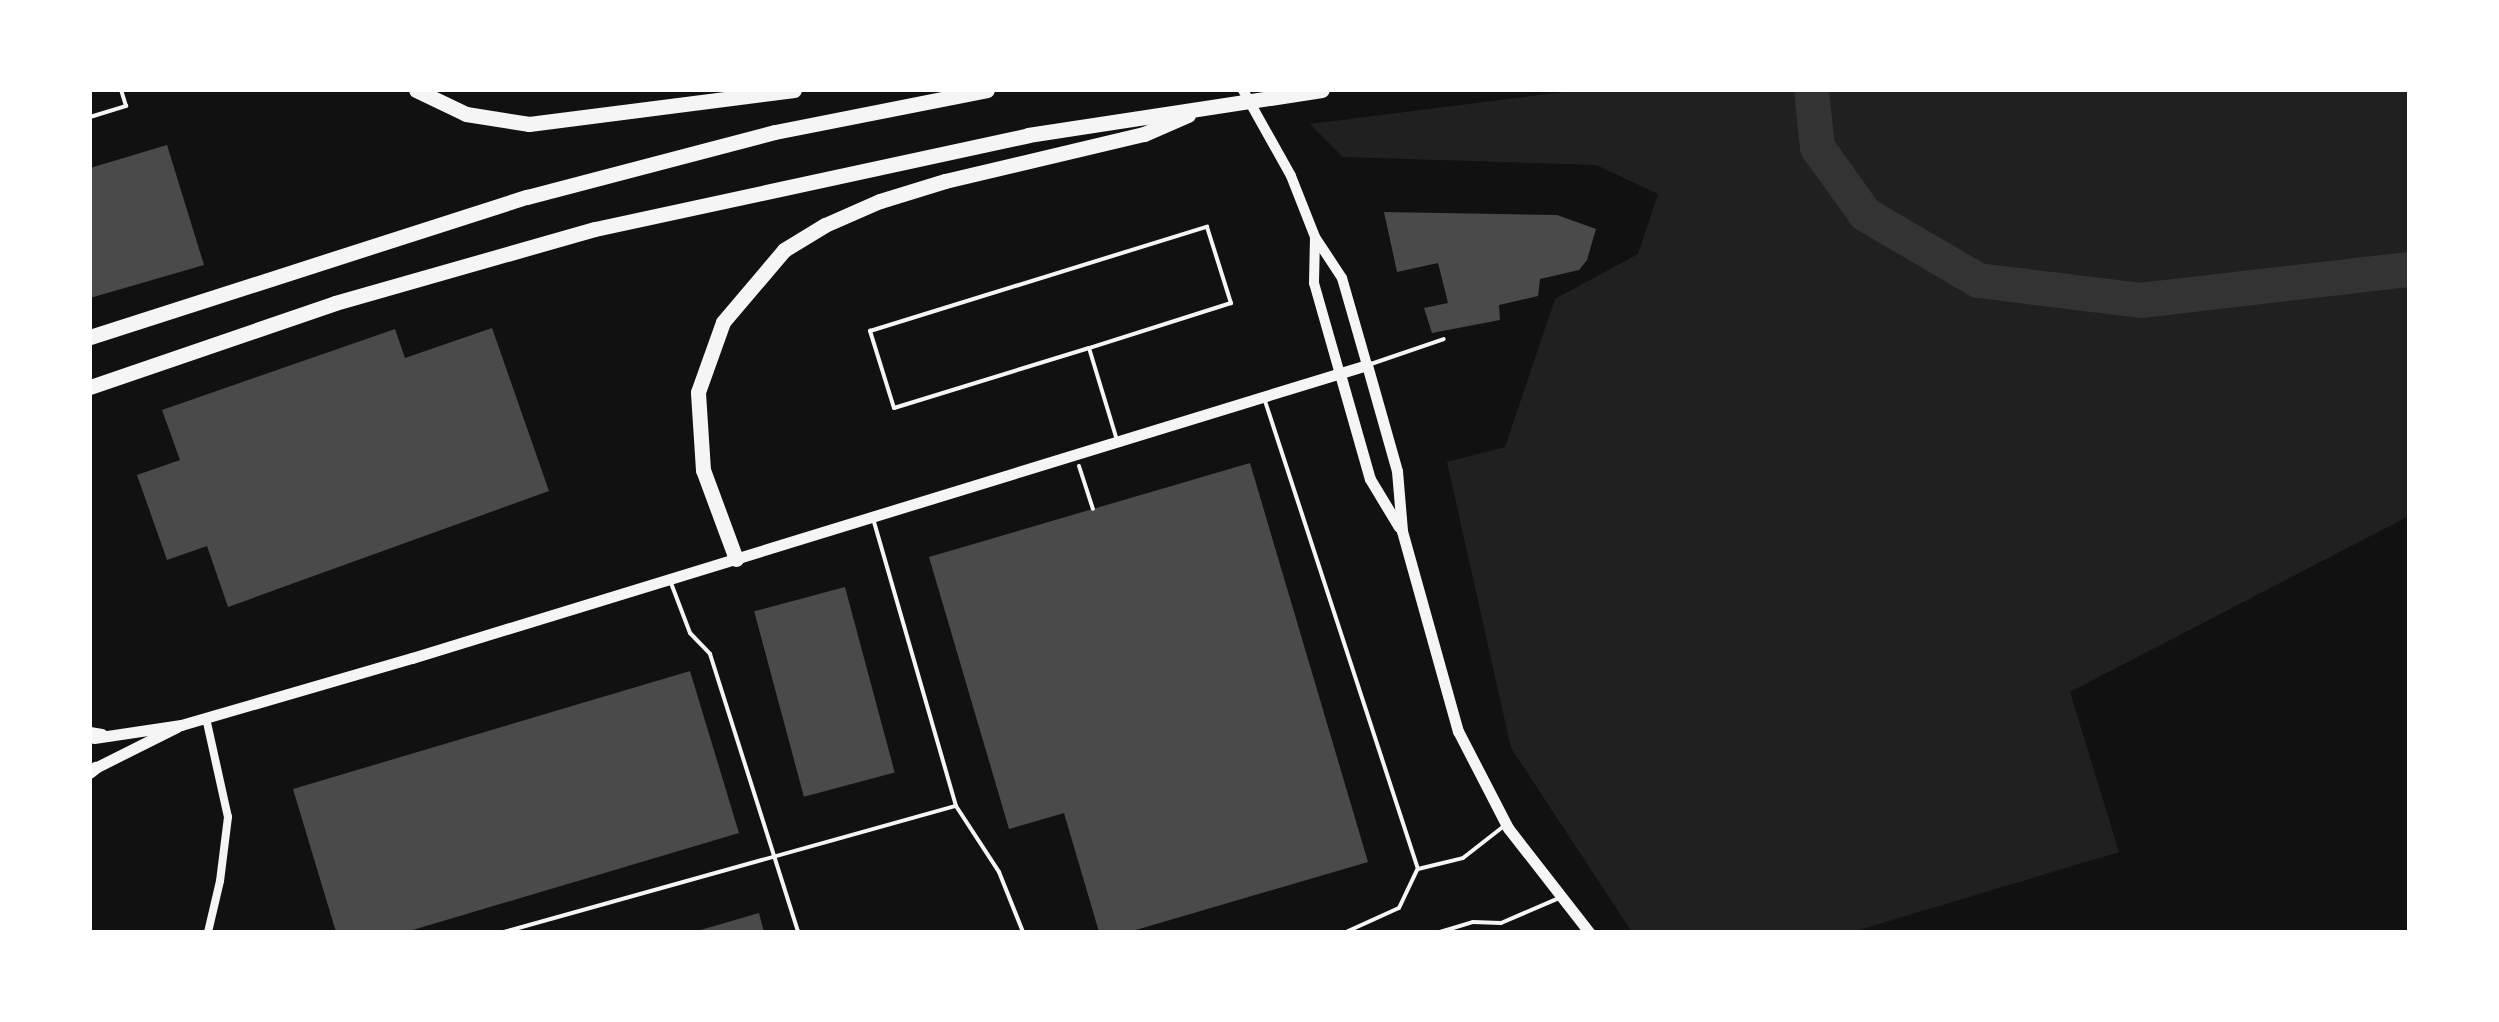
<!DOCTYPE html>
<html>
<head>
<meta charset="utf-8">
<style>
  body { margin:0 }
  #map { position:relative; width:2499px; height:1022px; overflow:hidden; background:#111; font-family:Jost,sans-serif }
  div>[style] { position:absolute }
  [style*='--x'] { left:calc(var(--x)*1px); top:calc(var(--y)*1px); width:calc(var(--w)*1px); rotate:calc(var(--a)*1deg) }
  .green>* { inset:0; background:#202020 }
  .river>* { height:35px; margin:-17.5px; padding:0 17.5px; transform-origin:17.5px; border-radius:17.5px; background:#333 }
  .building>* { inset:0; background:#4a4a4a; transform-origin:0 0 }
  .path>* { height:4px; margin:-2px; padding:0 2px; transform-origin:2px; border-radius:2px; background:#f5f5f5 }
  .service>* { height:4px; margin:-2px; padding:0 2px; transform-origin:2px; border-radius:2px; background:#f5f5f5 }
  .minor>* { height:8px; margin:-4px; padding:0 4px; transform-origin:4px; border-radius:4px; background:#f5f5f5 }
  .tertiary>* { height:10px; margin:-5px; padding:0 5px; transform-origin:5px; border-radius:5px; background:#f5f5f5 }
  .secondary>* { height:11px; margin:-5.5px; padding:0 5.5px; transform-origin:5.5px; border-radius:5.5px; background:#f5f5f5 }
  .primary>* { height:12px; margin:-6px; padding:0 6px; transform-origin:6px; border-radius:6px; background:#f5f5f5 }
  .motorway>* { height:15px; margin:-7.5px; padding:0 7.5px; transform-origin:7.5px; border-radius:7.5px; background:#f5f5f5 }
  span { translate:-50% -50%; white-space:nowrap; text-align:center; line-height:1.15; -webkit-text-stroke:10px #fff; paint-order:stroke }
  .frame { position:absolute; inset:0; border:92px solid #fff; pointer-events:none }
</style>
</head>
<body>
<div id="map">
  <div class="green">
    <i style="clip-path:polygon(1580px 90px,2409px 92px,2409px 516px,2070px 692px,2119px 852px,1852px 932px,1632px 932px,1511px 748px,1447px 462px,1505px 447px,1555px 299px,1638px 254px,1658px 194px,1596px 165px,1343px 157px,1310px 124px)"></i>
  </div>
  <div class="river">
    <i style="--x:1811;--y:90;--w:57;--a:84"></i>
    <i style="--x:1817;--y:147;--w:82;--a:54.4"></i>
    <i style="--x:1865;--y:214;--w:131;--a:30.3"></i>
    <i style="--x:1978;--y:280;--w:163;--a:7"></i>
    <i style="--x:2140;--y:300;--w:271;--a:-6.6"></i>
  </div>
  <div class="building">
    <i style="clip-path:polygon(167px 145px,204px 265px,90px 298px,90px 168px)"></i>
    <i style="clip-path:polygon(1384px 212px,1557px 215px,1596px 229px,1587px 260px,1579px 270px,1540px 279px,1538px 296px,1499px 305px,1500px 320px,1432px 333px,1424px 308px,1448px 303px,1438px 263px,1397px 272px)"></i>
    <i style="clip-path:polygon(492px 328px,549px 491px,228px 607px,207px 546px,167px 560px,137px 475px,180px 460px,162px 410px,395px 329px,405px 358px)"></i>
    <i style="clip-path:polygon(1250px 463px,1368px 862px,1129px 932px,1099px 932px,1064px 813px,1009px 829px,929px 557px)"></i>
    <i style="left:845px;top:587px;width:192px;height:94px;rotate:75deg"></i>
    <i style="clip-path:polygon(690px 671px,739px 833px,406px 932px,336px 932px,293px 789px)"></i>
    <i style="clip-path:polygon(759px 913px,764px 932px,698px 932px,697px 931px)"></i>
  </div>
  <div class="path">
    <i style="--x:1079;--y:466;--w:45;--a:72"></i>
  </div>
  <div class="service">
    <i style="--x:90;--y:117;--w:38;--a:-17"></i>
    <i style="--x:126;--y:106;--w:17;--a:-107"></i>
    <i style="--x:1089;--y:348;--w:204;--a:162.9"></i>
    <i style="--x:894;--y:408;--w:81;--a:-107.3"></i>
    <i style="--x:870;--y:331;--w:353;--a:-17.2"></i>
    <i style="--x:1207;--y:227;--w:80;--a:72.5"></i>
    <i style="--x:1231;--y:303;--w:149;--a:162.4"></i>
    <i style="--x:1089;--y:348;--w:93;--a:73.1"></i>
    <i style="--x:1368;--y:365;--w:80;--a:-18.9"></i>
    <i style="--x:1265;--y:401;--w:492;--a:71.9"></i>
    <i style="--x:1418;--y:869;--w:46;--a:-13.7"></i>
    <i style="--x:1463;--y:858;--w:52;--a:-38"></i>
    <i style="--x:671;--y:583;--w:53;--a:69.2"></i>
    <i style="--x:690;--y:633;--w:29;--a:46"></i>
    <i style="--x:710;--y:654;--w:292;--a:72.4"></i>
    <i style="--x:956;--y:806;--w:79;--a:56.9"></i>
    <i style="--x:999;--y:872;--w:65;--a:68.2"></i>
    <i style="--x:504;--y:932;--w:469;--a:-15.6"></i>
    <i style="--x:956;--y:806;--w:297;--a:-106.1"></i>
    <i style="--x:1346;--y:932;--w:58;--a:-24.4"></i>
    <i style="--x:1399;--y:908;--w:42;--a:-64.7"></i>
    <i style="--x:1440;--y:932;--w:34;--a:-17"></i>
    <i style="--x:1473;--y:922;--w:28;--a:2"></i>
    <i style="--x:1501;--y:923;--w:63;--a:-23.3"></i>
  </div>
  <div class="minor">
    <i style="--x:206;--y:718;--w:101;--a:77.5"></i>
    <i style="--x:228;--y:817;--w:64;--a:97.1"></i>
    <i style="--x:220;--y:881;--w:52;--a:103.2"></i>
  </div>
  <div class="tertiary">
    <i style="--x:1243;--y:90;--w:98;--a:60.8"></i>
    <i style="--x:1291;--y:176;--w:66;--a:68.5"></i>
    <i style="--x:1315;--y:237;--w:49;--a:56.6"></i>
    <i style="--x:1342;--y:278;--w:91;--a:74"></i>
    <i style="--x:1315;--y:238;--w:45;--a:91.3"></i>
    <i style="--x:1314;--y:283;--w:95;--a:74.1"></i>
  </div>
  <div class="secondary">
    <i style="--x:1340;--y:374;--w:109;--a:74.1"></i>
    <i style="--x:1370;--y:479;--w:56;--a:58.9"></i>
    <i style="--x:94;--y:738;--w:88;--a:-8.5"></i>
    <i style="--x:181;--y:725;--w:241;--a:-16.2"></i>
    <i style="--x:412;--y:658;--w:999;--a:-17.06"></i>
    <i style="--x:1367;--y:365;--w:110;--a:74.2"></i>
    <i style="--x:1397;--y:471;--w:60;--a:85.2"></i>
    <i style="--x:1402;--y:531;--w:208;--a:74.4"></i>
    <i style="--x:1458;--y:731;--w:109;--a:62.7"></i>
    <i style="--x:1508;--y:828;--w:132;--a:52.1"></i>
    <i style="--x:91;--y:770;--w:96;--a:-26.6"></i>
  </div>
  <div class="primary">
    <i style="--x:90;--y:733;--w:12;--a:9"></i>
    <i style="--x:90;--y:773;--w:8;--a:-40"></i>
  </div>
  <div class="motorway">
    <i style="--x:416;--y:90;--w:55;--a:25.6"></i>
    <i style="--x:466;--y:114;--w:64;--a:9"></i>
    <i style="--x:529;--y:124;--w:267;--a:-7.3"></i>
    <i style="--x:90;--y:337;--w:459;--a:-17.8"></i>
    <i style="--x:527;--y:197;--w:256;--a:-14.7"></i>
    <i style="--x:775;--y:132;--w:216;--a:-11.2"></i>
    <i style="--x:90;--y:387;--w:259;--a:-18.9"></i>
    <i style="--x:335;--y:303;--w:270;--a:-15.9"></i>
    <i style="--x:595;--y:229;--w:443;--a:-12.2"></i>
    <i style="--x:1028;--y:135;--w:297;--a:-8.7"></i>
    <i style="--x:736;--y:559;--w:95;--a:-110.3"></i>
    <i style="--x:703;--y:470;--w:78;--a:-93.7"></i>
    <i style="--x:698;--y:392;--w:74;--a:-70.3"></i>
    <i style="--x:723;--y:322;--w:94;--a:-49.7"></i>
    <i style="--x:784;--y:250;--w:48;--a:-31.4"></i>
    <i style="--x:825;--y:225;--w:60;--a:-23.6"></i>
    <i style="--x:880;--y:201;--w:68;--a:-17.1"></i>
    <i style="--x:945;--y:181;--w:204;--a:-13.3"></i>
    <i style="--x:1144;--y:134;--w:48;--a:-23.4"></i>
  </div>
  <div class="frame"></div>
</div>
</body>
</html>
